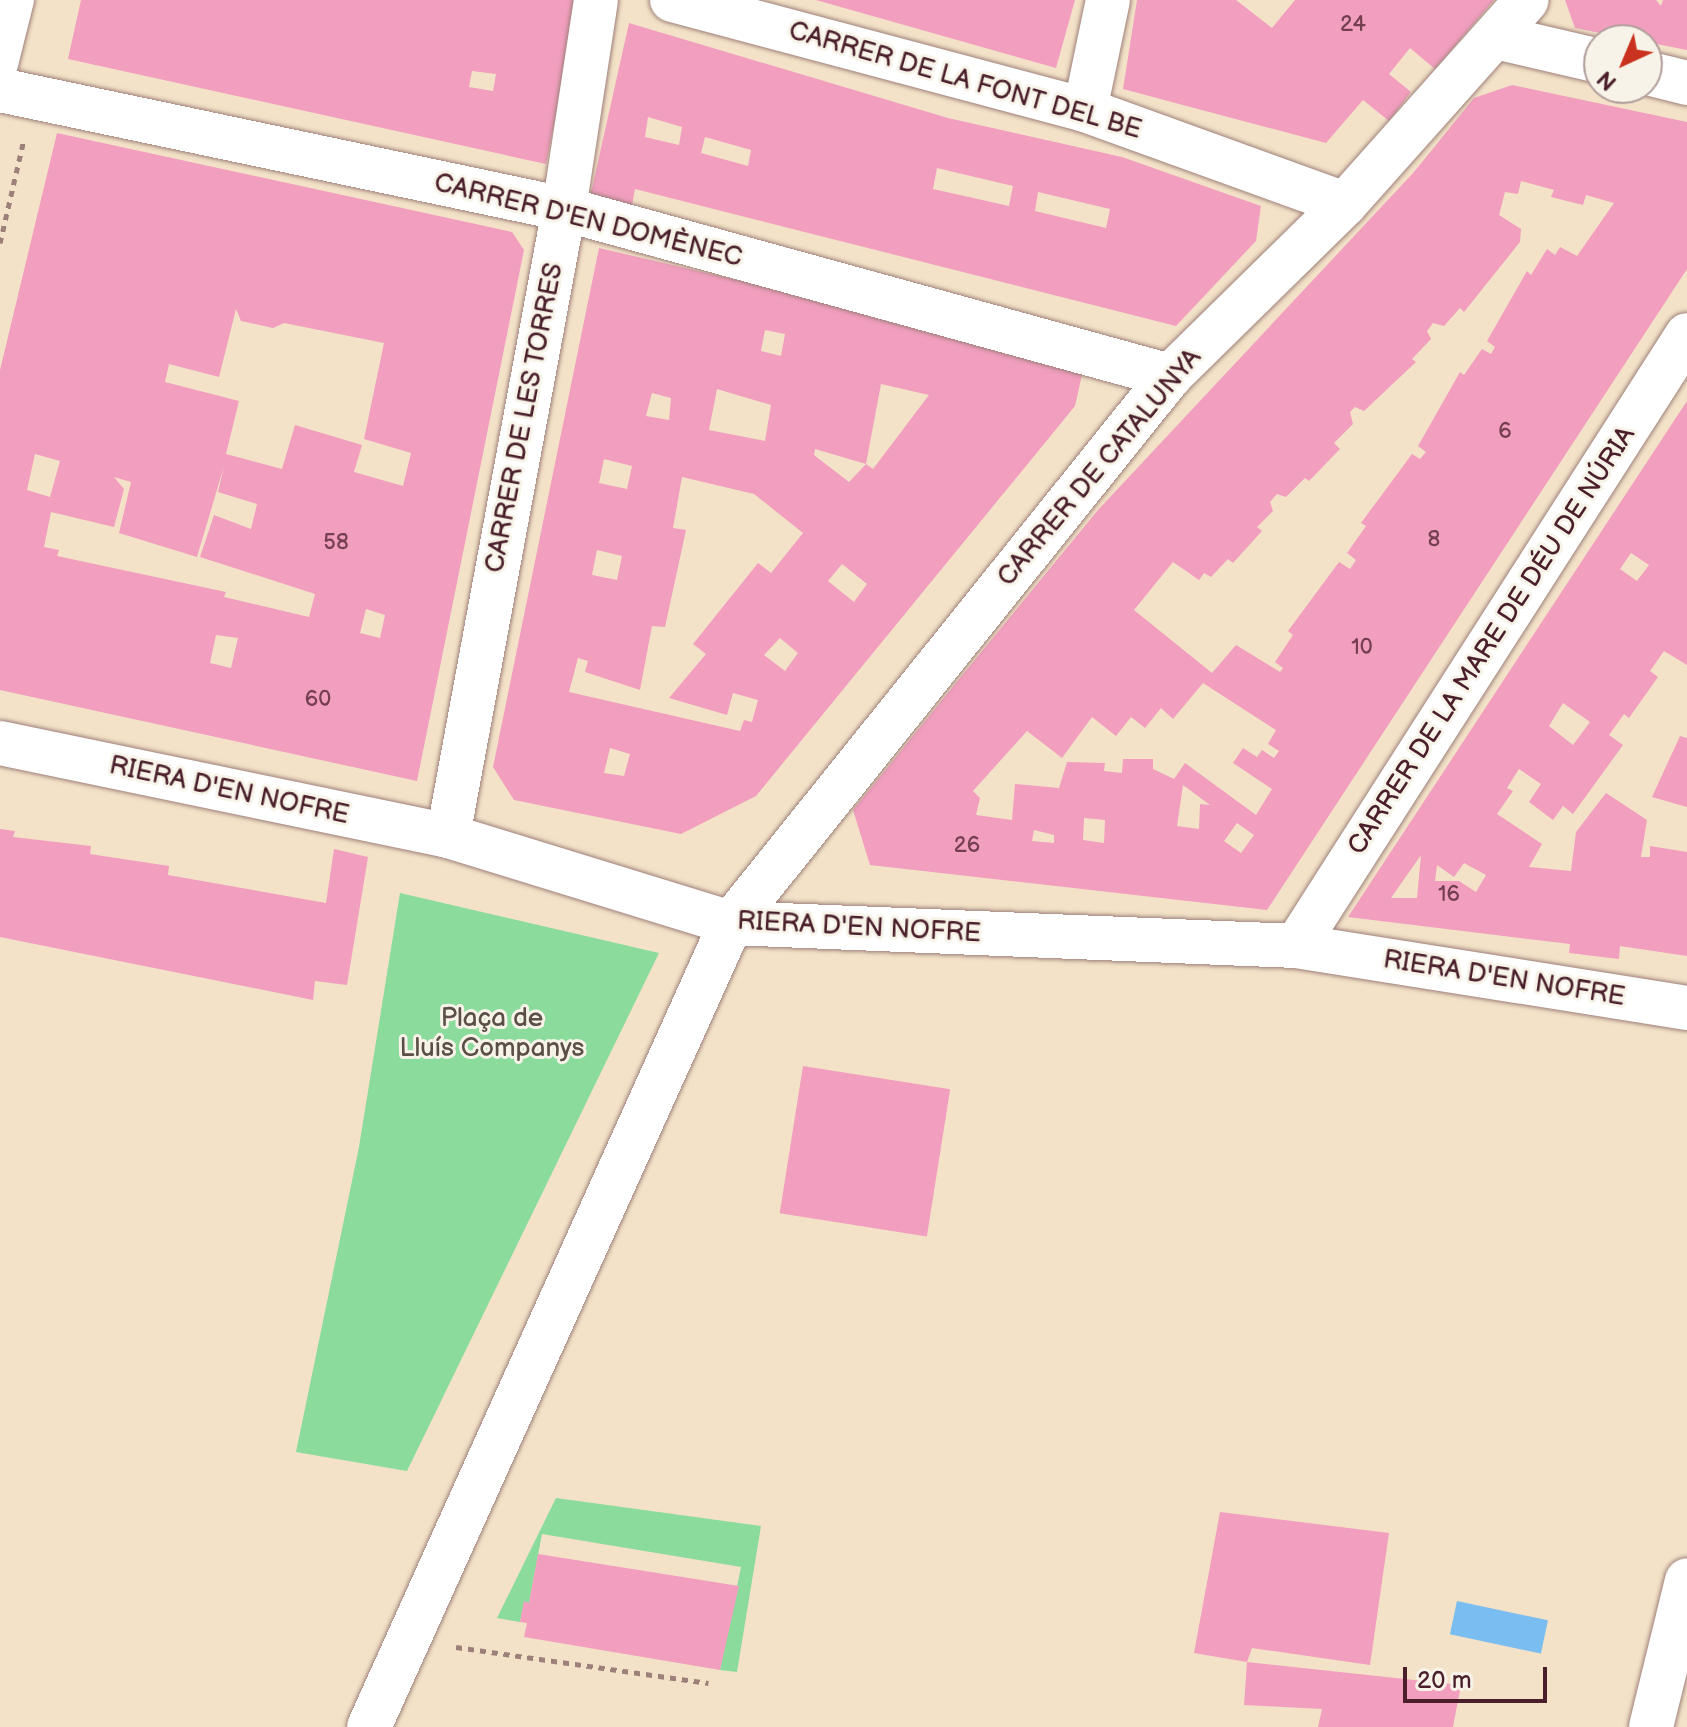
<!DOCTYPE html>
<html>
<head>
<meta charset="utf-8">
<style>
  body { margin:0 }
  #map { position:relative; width:1687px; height:1727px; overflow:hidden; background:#f3e2c8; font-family:"Balsamiq Sans",sans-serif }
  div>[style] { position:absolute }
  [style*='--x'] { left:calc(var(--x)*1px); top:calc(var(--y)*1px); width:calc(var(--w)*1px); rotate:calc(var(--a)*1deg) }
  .green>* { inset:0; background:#8adb9c }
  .water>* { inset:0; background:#7abdf0; transform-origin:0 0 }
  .building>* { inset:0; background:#f29ebf; transform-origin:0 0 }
  .path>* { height:5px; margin-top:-2.5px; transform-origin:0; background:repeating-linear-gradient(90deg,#9e807a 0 6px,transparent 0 12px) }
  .roads { filter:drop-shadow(0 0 2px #9e807a) drop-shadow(0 0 2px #9e807a) }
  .pedestrian>* { height:36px; margin:-18px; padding:0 18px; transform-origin:18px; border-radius:18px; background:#fff }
  .minor>* { height:44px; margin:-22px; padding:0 22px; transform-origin:22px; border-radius:22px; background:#fff }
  span { translate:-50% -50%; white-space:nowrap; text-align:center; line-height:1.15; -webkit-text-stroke:6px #f7f3e8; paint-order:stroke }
  .number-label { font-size:22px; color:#743f50 }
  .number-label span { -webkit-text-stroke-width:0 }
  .street-label { font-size:26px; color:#4a1f2b }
  .park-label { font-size:26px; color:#5a4e47 }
  .north { position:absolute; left:1583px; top:24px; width:80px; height:80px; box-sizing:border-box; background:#f7f3e8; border:2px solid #b29e9c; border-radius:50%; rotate:224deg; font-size:22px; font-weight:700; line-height:32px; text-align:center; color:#4a1f2b }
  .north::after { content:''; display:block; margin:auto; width:28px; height:36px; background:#c8321e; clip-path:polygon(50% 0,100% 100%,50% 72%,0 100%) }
  .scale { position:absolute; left:1403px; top:1667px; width:144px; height:36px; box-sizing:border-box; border:4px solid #4a1f2b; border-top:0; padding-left:10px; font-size:24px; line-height:28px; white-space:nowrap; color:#4a1f2b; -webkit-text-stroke:6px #f7f3e8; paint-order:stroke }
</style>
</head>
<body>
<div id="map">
  <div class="green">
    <i style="clip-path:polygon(400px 893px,659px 953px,407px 1471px,296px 1452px,359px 1147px)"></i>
    <i style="clip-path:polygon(556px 1498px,761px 1526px,737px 1672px,720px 1670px,741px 1567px,542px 1534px,529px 1603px,524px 1602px,520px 1622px,497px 1618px)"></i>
  </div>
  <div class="water">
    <i style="left:1457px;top:1601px;width:93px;height:34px;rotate:12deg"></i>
  </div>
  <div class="building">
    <i style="clip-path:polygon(evenodd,81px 0,579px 0,546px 164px,68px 59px,81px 0,472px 71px,496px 74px,493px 91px,469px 87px,472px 71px)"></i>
    <i style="clip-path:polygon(816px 0,1075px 0,1056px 68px)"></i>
    <i style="clip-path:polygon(1137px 0,1236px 0,1272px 28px,1295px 0,1494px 0,1435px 69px,1410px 48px,1389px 74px,1411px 92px,1389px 121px,1363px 100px,1326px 143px,1123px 89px)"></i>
    <i style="clip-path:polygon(1565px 0,1656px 0,1661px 6px,1663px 0,1687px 0,1687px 50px,1575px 28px)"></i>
    <i style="clip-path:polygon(evenodd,629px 23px,948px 118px,1122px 157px,1261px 206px,1256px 241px,1176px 326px,635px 189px,632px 206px,591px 193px,629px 23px,648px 117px,682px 127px,679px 145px,645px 137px,648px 117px,629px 23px,705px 137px,751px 150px,748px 166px,701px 153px,705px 137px,629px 23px,937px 168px,1013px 186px,1009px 206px,933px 189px,937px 168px,629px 23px,1038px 192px,1110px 209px,1106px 228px,1035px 211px,1038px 192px)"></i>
    <i style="clip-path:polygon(evenodd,1512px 85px,1687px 122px,1687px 269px,1267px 910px,870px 865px,853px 810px,960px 678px,1098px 510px,1414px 172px,1474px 98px,1512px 85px,1521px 181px,1554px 190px,1551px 197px,1583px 205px,1586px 195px,1614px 203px,1577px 256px,1560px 247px,1555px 255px,1547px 249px,1531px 275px,1527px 271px,1487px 341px,1495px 347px,1491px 354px,1482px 349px,1464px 375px,1460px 372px,1418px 446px,1426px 452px,1420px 459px,1412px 454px,1361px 523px,1366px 526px,1347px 553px,1356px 560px,1350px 569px,1339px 562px,1288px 631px,1293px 635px,1275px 662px,1283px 668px,1280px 672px,1236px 645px,1212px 673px,1134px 610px,1173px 562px,1199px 580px,1204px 573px,1211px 577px,1228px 559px,1233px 563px,1262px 531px,1257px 527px,1273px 511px,1270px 502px,1277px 494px,1286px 497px,1305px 478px,1309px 481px,1340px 449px,1334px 443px,1353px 424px,1350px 412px,1355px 407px,1364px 411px,1416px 362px,1412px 359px,1431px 339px,1427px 331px,1433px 323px,1444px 326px,1460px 308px,1464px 312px,1520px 242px,1521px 229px,1499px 215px,1505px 192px,1518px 194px,1521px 181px,1512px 85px,1203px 683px,1276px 730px,1268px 744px,1279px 751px,1274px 758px,1262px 750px,1257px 757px,1243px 748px,1233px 763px,1272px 789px,1256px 815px,1185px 763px,1174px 779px,1153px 769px,1153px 759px,1123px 759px,1122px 773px,1104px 771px,1105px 763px,1067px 762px,1059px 788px,1015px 784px,1012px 820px,976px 815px,980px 798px,973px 791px,1027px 731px,1062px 758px,1092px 717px,1116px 736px,1131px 717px,1145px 728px,1161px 708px,1173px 719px,1203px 683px,1512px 85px,1183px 785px,1210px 805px,1200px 804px,1199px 829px,1177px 826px,1183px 785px,1512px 85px,1084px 818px,1105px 820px,1104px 843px,1083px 840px,1084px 818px,1512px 85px,1237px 823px,1254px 835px,1241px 853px,1224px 841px,1237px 823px,1512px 85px,1034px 830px,1054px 835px,1054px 843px,1032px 841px,1034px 830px)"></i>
    <i style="clip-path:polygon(evenodd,57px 133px,512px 232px,524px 250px,417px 781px,0 690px,0 370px,57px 133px,236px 309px,241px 321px,273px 328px,284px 323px,384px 343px,364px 439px,411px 453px,403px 486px,354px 472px,362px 445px,295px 425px,282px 469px,226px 454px,239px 401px,165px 382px,169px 364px,219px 377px,236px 309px,57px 133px,35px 454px,60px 461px,50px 497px,27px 490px,35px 454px,57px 133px,224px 466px,218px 492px,257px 504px,251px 529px,214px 515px,200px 557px,315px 594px,309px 617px,224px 597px,226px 592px,57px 556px,59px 550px,44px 547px,51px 512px,114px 527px,124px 489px,114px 477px,131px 482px,119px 533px,197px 557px,224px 466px,57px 133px,366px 609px,385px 615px,380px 638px,360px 633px,366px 609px,57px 133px,216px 635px,238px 638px,231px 668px,210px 663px,216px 635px)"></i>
    <i style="clip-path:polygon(evenodd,599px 248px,1085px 361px,1075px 406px,756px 796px,681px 834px,514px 800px,493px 767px,599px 248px,765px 330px,785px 334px,781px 356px,761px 351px,765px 330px,599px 248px,881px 384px,929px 395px,873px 469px,866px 464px,881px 384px,599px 248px,717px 389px,771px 405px,765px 441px,709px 430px,717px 389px,599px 248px,652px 393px,671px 398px,669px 420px,646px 416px,652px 393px,599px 248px,815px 449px,866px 464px,849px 482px,814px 455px,815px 449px,599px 248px,604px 459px,632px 466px,627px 489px,599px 483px,604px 459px,599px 248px,682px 477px,754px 494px,803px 533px,771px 573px,758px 563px,693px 644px,706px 654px,669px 698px,727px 715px,733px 693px,758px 700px,752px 722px,744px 720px,740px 731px,569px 692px,578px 658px,588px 661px,585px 672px,640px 690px,652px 626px,665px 627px,686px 530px,673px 528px,682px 477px,599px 248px,597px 550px,622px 556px,617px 580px,592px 575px,597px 550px,599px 248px,842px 564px,867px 584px,854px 602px,828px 581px,842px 564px,599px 248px,780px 638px,798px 653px,785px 671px,764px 655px,780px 638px,599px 248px,610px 748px,630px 754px,624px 776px,604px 773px,610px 748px)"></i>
    <i style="clip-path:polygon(evenodd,1687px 401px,1687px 665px,1664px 651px,1650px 671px,1658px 677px,1629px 718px,1624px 714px,1609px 735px,1623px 745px,1573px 814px,1563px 806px,1553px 820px,1529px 802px,1541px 784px,1519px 769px,1507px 788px,1513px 791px,1497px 814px,1542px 844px,1529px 867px,1571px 871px,1576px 832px,1606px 793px,1647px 820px,1641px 857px,1650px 857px,1650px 846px,1687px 852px,1687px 956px,1620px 946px,1619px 959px,1569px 953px,1570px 944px,1348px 917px,1687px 401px,1631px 553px,1649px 565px,1637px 581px,1620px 569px,1631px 553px,1687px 401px,1563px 703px,1590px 722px,1573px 745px,1549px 726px,1563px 703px,1687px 401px,1421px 855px,1417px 898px,1391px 898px,1421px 855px,1687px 401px,1464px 863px,1486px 875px,1476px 892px,1459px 881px,1435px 881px,1437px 865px,1454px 877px,1464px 863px)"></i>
    <i style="clip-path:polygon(1680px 736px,1687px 738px,1687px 807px,1652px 797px)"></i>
    <i style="clip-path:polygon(0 829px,15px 831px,13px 837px,91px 846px,90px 854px,169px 866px,168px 875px,326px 903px,334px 849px,368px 857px,347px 985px,315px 981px,313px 1000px,0 937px)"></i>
    <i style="left:803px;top:1066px;width:149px;height:149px;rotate:9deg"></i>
    <i style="clip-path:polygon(1220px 1512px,1389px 1533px,1370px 1665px,1252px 1648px,1247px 1662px,1194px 1653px)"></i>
    <i style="clip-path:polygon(538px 1554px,739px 1586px,720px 1670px,524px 1637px,527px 1623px,520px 1622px,524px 1601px,529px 1603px)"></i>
    <i style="clip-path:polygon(1247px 1662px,1461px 1685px,1453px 1727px,1318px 1727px,1322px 1709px,1244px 1705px)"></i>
  </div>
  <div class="path">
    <i style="--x:0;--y:243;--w:103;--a:-77"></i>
    <i style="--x:456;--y:1647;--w:255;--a:8.1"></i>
  </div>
  <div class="roads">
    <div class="pedestrian">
      <i style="--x:0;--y:64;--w:66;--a:-76"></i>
    </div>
    <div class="minor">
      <i style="--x:672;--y:0;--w:427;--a:14.9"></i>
      <i style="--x:1085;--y:110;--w:276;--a:19.9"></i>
      <i style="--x:1496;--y:37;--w:106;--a:13.1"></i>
      <i style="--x:1647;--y:73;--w:41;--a:14"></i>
      <i style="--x:0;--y:90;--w:576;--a:11.91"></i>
      <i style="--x:564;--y:209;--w:629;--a:15.41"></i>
      <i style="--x:1085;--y:110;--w:112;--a:-78.2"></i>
      <i style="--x:0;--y:743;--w:458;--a:11.7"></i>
      <i style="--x:448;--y:836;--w:296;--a:17.1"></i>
      <i style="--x:731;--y:923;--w:565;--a:2.33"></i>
      <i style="--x:1296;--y:946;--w:396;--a:9"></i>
      <i style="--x:448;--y:836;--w:638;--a:-79.52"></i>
      <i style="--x:564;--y:209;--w:211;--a:-81.3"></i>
      <i style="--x:1296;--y:946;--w:725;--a:-57.38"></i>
      <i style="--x:369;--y:1727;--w:882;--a:-65.76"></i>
      <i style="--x:731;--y:923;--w:701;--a:-51.25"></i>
      <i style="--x:1170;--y:376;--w:245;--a:-44.5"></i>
      <i style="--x:1345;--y:204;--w:273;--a:-48.3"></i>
      <i style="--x:1651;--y:1727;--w:151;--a:-76.2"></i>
    </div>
  </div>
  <div class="number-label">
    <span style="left:1353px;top:25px">24</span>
    <span style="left:1505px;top:432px">6</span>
    <span style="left:1434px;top:540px">8</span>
    <span style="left:336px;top:543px">58</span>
    <span style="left:1362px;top:648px">10</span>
    <span style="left:318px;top:700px">60</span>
    <span style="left:967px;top:846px">26</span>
    <span style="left:1449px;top:895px">16</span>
  </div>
  <div class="street-label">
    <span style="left:965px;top:81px;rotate:16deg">CARRER DE LA FONT DEL BE</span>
    <span style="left:588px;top:221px;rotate:14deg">CARRER D'EN DOMÈNEC</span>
    <span style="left:525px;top:418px;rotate:-79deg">CARRER DE LES TORRES</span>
    <span style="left:1100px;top:468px;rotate:-50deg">CARRER DE CATALUNYA</span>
    <span style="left:1492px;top:641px;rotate:-57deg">CARRER DE LA MARE DE DÉU DE NÚRIA</span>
    <span style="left:229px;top:791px;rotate:12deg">RIERA D'EN NOFRE</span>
    <span style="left:859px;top:928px;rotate:3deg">RIERA D'EN NOFRE</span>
    <span style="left:1504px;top:979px;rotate:9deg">RIERA D'EN NOFRE</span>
  </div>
  <div class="park-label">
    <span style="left:492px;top:1034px">Plaça de<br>Lluís Companys</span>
  </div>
  <div class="north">N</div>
  <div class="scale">20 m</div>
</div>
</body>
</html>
